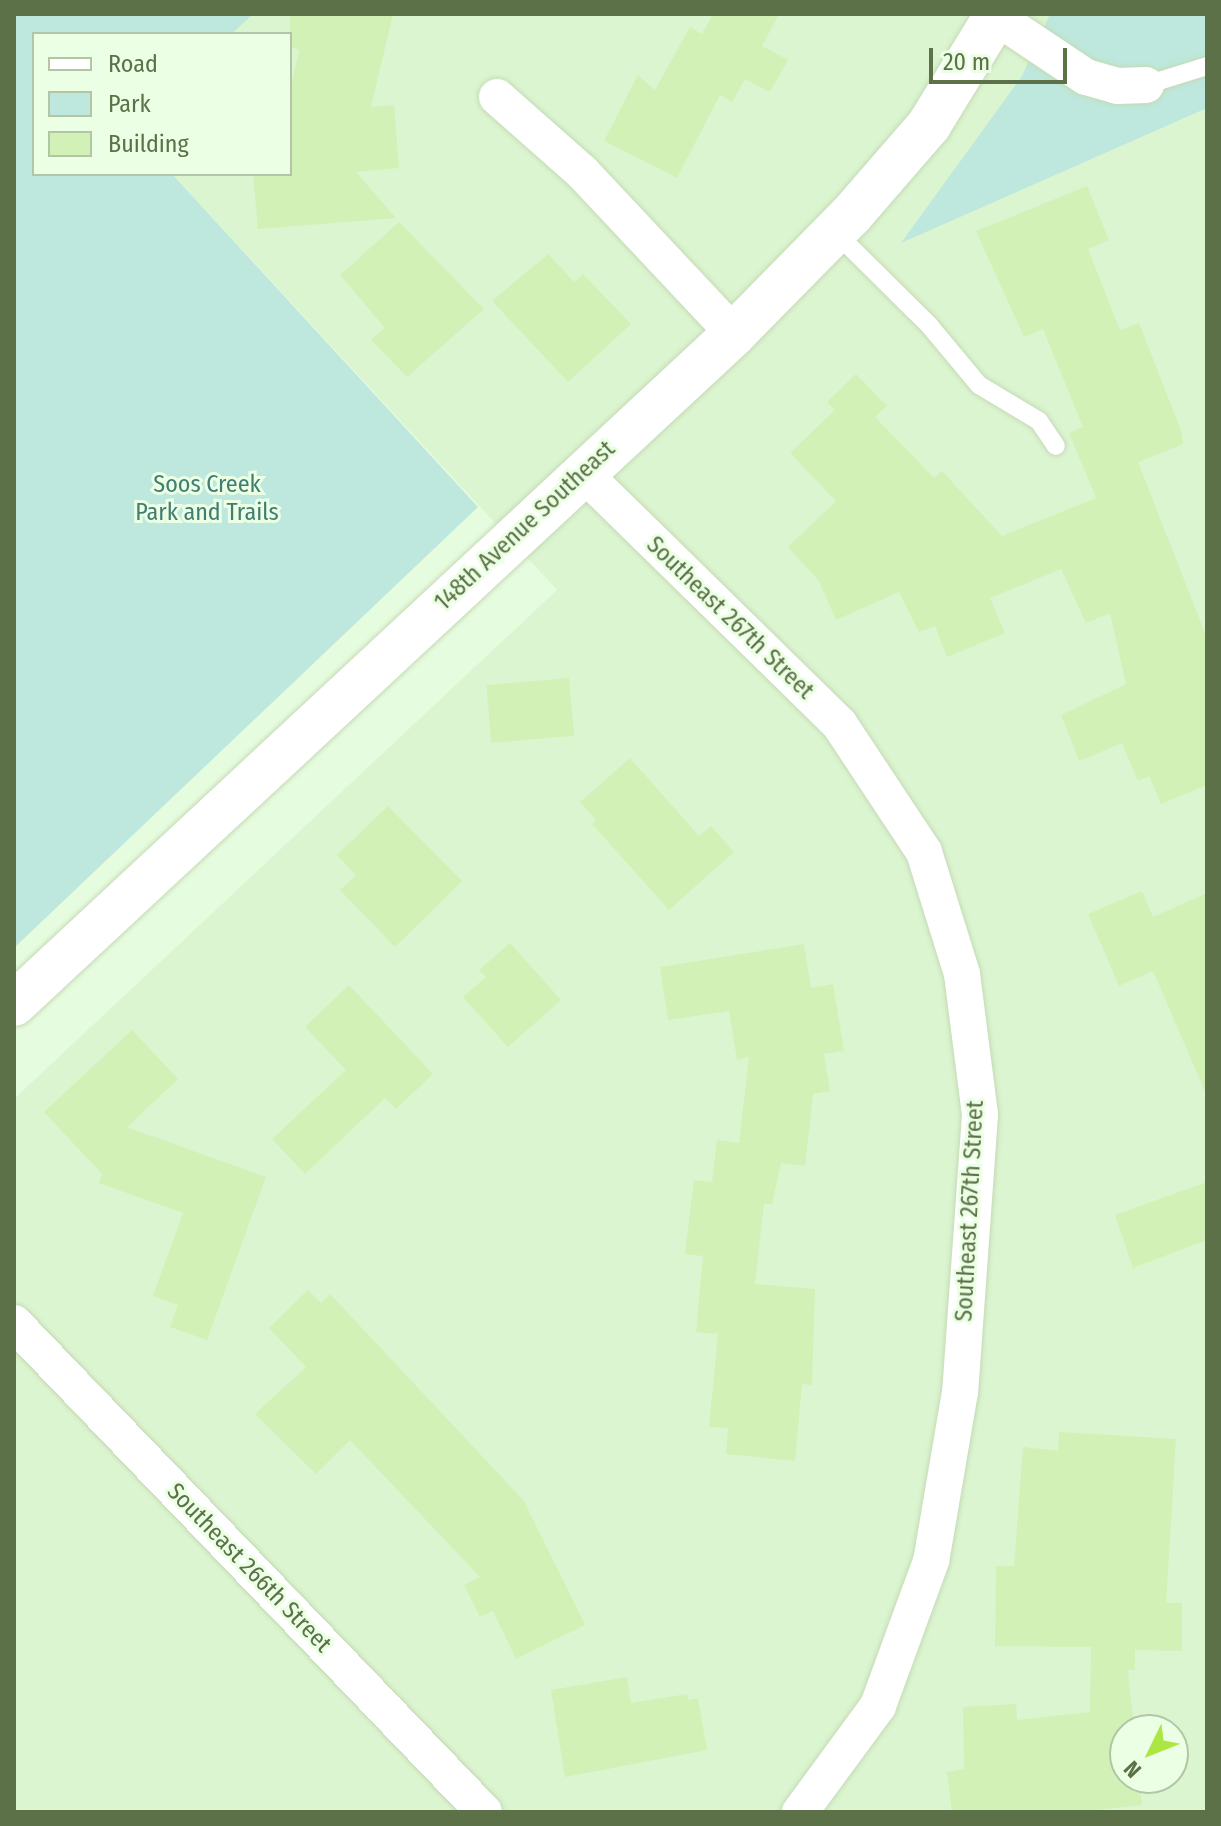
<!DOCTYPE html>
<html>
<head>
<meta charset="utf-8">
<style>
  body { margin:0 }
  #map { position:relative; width:1221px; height:1826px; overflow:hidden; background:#e6fcdf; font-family:"Fira Sans Condensed",sans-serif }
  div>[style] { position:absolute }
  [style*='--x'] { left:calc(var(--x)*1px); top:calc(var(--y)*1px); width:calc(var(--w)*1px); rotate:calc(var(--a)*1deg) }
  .residential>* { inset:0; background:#dbf5d0 }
  .green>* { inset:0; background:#bee8dd }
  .building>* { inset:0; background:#d2f1b6; transform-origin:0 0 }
  .roads { filter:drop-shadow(0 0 2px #c4dab6) drop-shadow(0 0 2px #c4dab6) }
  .service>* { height:18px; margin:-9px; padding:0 9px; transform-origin:9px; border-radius:9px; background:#fff }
  .minor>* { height:36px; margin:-18px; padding:0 18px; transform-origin:18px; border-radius:18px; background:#fff }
  .tertiary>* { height:44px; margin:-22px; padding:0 22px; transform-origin:22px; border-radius:22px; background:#fff }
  span { translate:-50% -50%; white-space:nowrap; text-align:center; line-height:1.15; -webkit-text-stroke:6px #ebffe4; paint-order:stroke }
  .park-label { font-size:24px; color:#427d74 }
  .street-label { font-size:24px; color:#5c7147 }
  .frame { position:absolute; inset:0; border:16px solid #5c7147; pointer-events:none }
  .legend { position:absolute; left:32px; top:32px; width:260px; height:144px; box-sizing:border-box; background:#ebffe4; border:2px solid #b2c6a5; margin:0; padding:10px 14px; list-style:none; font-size:24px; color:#5c7147 }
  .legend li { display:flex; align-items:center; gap:16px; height:40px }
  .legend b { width:40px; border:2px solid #b2c6a5 }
  .north { position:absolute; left:1109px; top:1714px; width:80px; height:80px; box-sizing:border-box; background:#ebffe4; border:2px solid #b2c6a5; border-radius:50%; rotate:227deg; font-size:22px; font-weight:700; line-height:32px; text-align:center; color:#5c7147 }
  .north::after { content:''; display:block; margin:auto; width:28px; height:36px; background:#ace643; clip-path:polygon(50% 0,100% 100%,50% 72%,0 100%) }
  .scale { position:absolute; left:929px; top:48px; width:138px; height:36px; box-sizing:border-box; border:4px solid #5c7147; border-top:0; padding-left:10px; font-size:24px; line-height:28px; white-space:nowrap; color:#5c7147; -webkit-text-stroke:6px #ebffe4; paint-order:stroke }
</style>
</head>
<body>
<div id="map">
  <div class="residential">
    <i style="clip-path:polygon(evenodd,253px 14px,1207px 14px,1207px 1812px,14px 1812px,14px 1099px,557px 590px,172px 174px,290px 174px,290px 34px,232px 34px,253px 14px,1125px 1730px,1173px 1730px,1173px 1778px,1125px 1778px,1125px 1730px)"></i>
  </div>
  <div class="green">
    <i style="clip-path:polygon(14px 14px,253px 14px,232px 34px,34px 34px,34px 174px,172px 174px,478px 507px,14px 948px)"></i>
    <i style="clip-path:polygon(1050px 14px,1207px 14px,1207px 108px,901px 243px,1022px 76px)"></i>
  </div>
  <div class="building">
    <i style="clip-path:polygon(290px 14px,393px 14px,371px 107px,394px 105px,399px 168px,356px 172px,396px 218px,258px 229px,253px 174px,290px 174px,290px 91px,299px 50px,290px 47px)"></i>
    <i style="clip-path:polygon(713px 14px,779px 14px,762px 46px,788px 60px,770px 92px,745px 79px,732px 102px,720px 95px,677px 178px,604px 141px,638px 75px,655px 90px,690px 27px,702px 34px)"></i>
    <i style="clip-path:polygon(1087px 186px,1109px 240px,1088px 249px,1120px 330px,1139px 323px,1182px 433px,1183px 444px,1138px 462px,1207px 638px,1207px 785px,1161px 804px,1149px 776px,1138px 781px,1122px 743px,1079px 761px,1061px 715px,1126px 684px,1110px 613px,1086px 623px,1061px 569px,990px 598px,1005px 633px,947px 657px,935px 626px,919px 632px,899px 592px,836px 620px,819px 581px,788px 547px,836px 501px,790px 453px,835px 410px,827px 402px,856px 374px,887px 406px,875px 417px,934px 478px,942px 471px,1002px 536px,1096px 498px,1069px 433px,1083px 427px,1043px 329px,1024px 337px,976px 231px)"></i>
    <i style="clip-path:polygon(399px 222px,484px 309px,407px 377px,371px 340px,385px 328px,340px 275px)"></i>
    <i style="clip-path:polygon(548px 254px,574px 282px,583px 274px,631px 324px,568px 382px,492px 301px)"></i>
    <i style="left:569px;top:678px;width:58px;height:83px;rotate:85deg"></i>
    <i style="clip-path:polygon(630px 758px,699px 836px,711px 826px,734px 852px,669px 910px,592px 824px,596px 820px,580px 802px)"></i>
    <i style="clip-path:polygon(388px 806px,462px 881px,395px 947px,340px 890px,356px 875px,337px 855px)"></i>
    <i style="clip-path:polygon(1142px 891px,1153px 917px,1207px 893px,1207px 1096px,1153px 971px,1119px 986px,1088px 914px)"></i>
    <i style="clip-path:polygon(510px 943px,561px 1000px,508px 1047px,463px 997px,486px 977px,479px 970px)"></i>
    <i style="clip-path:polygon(804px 944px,811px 988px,833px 984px,844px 1051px,824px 1054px,830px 1091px,813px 1094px,805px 1166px,781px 1163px,772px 1204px,764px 1204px,755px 1284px,815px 1289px,812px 1385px,802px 1384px,795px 1461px,726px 1454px,728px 1428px,709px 1427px,718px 1334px,696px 1332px,703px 1256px,685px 1254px,694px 1180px,712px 1182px,717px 1140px,739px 1143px,749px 1057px,737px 1060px,729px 1011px,668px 1020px,660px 967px)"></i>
    <i style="clip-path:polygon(349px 985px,433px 1074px,396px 1109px,385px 1098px,305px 1174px,272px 1139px,346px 1070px,305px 1027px)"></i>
    <i style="clip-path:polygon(132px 1030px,178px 1079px,127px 1127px,266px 1177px,207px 1340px,170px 1327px,178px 1305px,153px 1296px,183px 1213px,99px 1183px,102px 1174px,44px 1112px)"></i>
    <i style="clip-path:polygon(1207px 1182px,1207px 1240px,1133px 1268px,1115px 1215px)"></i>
    <i style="clip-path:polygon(308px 1290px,321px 1303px,330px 1294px,524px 1501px,585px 1625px,516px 1659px,493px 1611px,480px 1617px,464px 1585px,480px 1577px,350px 1440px,316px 1474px,255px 1414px,306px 1367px,269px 1328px)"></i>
    <i style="clip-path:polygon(1059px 1432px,1176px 1439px,1166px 1603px,1182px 1603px,1182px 1651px,1135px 1650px,1135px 1670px,1128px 1670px,1134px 1730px,1125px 1730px,1125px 1778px,1139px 1778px,1142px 1805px,1076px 1812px,952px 1812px,947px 1772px,964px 1769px,963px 1707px,1016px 1704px,1017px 1720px,1090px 1712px,1091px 1647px,995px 1646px,996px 1566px,1014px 1566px,1023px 1447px,1058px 1451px)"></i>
    <i style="clip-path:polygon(627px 1677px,631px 1703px,687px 1694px,688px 1700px,698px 1698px,707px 1750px,565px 1777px,551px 1690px)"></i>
  </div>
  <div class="roads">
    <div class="service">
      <i style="--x:1146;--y:85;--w:64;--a:-17.3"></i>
      <i style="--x:834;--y:231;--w:134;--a:44.7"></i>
      <i style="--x:929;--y:325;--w:78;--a:50.2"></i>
      <i style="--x:979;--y:385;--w:70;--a:31"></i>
      <i style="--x:1039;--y:421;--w:30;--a:56"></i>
    </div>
    <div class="minor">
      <i style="--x:996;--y:17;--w:108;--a:33.7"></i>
      <i style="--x:1086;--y:77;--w:32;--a:16"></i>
      <i style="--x:1117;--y:86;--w:29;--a:-2"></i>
      <i style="--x:497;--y:97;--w:113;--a:41.4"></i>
      <i style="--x:582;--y:172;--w:222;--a:46.8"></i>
      <i style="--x:582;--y:472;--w:361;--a:44.4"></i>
      <i style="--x:840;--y:725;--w:152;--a:56.5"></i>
      <i style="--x:924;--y:852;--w:128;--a:72.7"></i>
      <i style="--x:962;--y:974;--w:142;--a:82.7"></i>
      <i style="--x:980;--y:1115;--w:278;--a:94.1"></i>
      <i style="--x:960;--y:1392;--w:171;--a:99.7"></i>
      <i style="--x:931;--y:1561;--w:154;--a:110.1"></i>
      <i style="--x:878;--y:1706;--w:132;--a:126.3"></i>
      <i style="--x:14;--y:1323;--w:678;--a:46.14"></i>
    </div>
    <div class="tertiary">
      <i style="--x:14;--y:1004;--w:984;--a:-42.94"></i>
      <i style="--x:734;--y:334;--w:168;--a:-45.5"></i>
      <i style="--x:852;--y:214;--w:118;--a:-49.1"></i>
      <i style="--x:929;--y:125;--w:130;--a:-58.5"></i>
    </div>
  </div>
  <div class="park-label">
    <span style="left:207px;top:499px">Soos Creek<br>Park and Trails</span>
  </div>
  <div class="street-label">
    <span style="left:525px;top:526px;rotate:-43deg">148th Avenue Southeast</span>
    <span style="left:730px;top:618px;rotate:44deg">Southeast 267th Street</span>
    <span style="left:970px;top:1211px;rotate:-87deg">Southeast 267th Street</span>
    <span style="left:249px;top:1568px;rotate:46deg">Southeast 266th Street</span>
  </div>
  <div class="frame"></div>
  <ul class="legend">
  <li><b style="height:10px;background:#fff"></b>Road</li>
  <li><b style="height:22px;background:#bee8dd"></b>Park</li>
  <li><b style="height:22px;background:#d2f1b6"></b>Building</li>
  </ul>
  <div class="north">N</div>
  <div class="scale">20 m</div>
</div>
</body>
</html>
